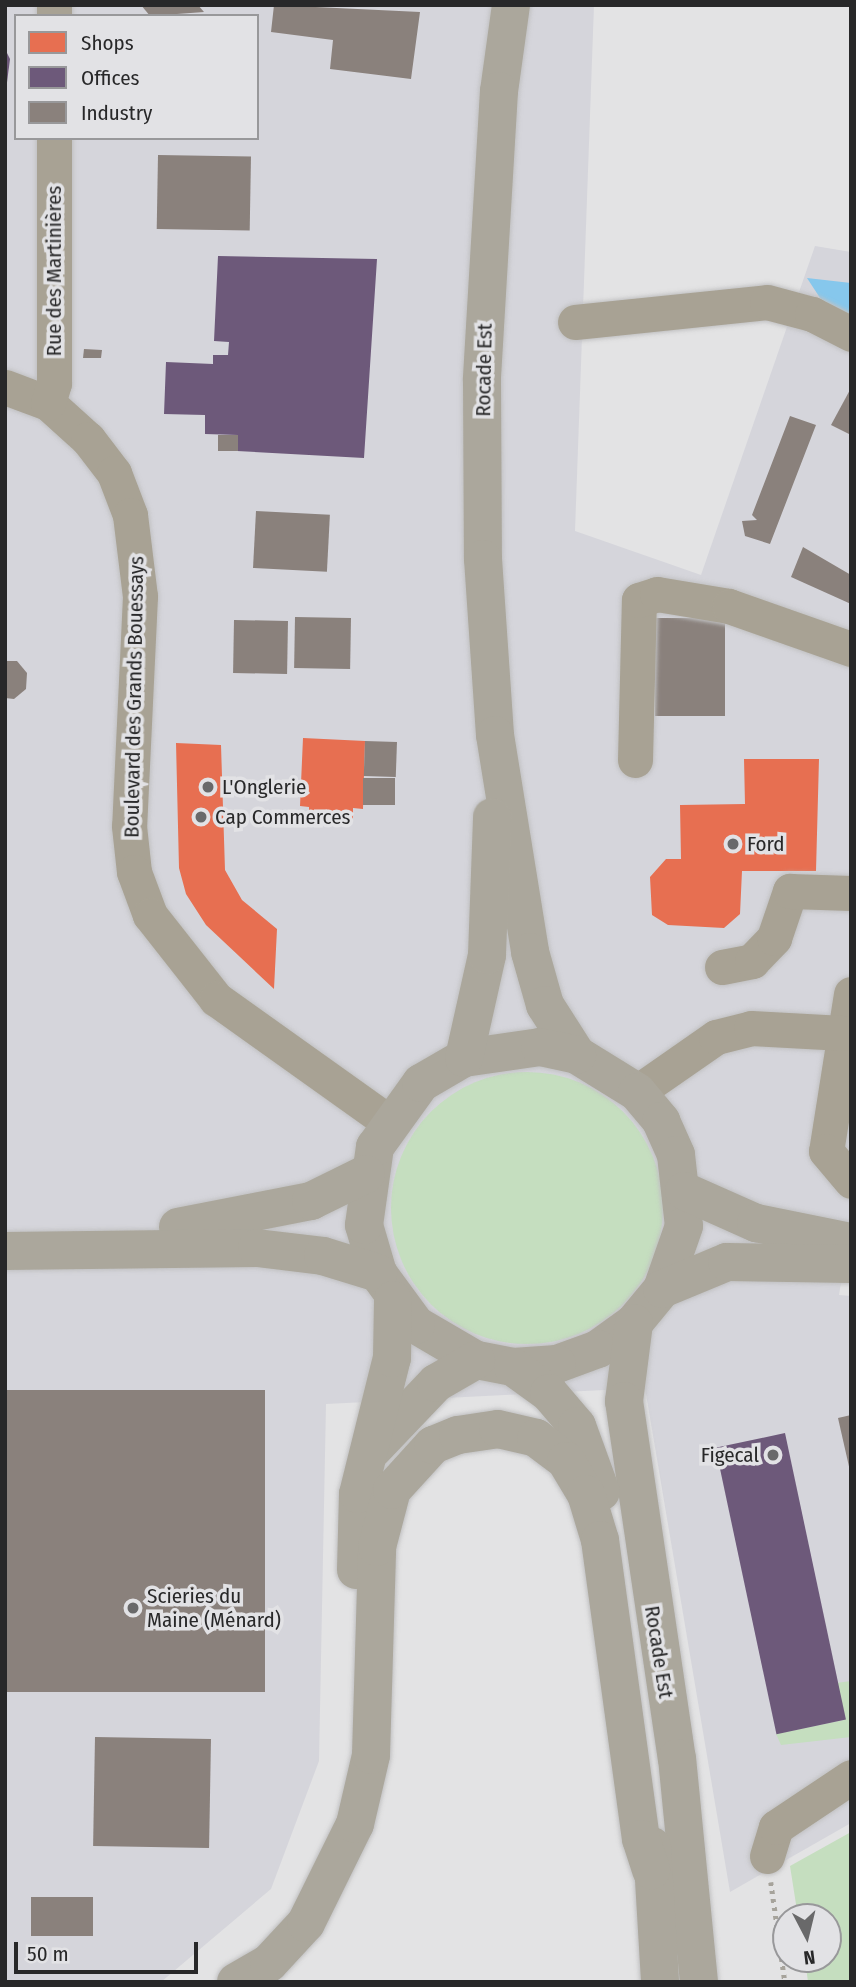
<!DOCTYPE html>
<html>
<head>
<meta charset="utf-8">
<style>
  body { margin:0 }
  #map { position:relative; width:856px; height:1987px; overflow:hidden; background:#e3e3e4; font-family:"Fira Sans Condensed",sans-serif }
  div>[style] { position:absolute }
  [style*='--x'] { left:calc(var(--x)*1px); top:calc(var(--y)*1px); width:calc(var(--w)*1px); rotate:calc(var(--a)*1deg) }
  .built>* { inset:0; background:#d5d5db }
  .green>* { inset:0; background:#c5debf }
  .round { border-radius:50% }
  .water>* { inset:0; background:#86c7ec }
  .shops>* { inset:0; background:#e76f51 }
  .offices>* { inset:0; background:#6d597a; transform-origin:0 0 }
  .industry>* { inset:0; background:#8a817c; transform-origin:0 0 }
  .path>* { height:4.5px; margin-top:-2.25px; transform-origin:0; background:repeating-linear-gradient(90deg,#a6a39b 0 3.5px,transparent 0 8.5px) }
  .roads { filter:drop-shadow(0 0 2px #c1c1c2) drop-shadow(0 0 2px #c1c1c2) }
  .minor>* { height:35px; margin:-17.5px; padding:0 17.5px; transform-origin:17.5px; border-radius:17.5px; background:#a8a294 }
  .major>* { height:38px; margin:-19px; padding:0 19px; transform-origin:19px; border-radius:19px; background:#aba79c }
  .dots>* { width:19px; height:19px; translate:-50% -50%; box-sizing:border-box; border:4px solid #e2e2e5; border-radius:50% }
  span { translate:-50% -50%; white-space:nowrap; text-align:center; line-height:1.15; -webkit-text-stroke:7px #e2e2e5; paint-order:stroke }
  .street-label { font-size:21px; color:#282829 }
  .poi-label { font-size:21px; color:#282829 }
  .left { translate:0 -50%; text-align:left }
  .right { translate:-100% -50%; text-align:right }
  .frame { position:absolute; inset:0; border:7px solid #282829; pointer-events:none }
  .legend { position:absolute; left:14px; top:14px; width:245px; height:126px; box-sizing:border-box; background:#e2e2e5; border:2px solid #98989a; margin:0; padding:9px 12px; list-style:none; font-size:21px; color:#282829 }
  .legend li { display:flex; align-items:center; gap:14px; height:35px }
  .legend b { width:35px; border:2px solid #98989a }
  .north { position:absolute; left:772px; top:1903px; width:70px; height:70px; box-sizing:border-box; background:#e2e2e5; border:2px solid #98989a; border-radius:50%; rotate:173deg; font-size:19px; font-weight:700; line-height:28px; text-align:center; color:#282829 }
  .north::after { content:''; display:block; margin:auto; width:24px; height:32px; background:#69696a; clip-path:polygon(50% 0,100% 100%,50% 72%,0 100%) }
  .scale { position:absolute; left:14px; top:1942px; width:184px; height:32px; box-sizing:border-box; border:4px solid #282829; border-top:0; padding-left:9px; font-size:21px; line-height:24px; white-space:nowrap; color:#282829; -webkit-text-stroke:5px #e2e2e5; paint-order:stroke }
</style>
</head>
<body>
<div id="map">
  <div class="built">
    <i style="clip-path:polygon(evenodd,5px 5px,594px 5px,575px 531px,701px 575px,815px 246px,851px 252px,851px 1219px,839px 1295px,851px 1296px,851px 1823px,730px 1892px,645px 1388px,326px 1404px,319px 1761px,271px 1889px,161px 1982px,5px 1982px,5px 5px,16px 16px,257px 16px,257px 138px,16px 138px,16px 16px)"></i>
  </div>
  <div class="green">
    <i class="round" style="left:391px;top:1072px;width:272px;height:272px"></i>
    <i style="clip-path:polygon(851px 1681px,851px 1737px,781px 1745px,776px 1734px,844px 1720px,836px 1683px)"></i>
    <i style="clip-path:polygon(851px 1832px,851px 1982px,808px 1982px,805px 1959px,828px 1959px,828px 1917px,798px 1917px,790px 1866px)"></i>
  </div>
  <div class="water">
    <i style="clip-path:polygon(807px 278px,851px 283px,851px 319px,822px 301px)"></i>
  </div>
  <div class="shops">
    <i style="clip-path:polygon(303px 738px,365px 741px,363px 809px,353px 808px,353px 822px,309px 820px,309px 807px,300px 806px)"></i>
    <i style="clip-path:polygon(176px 743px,221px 745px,225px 870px,242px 900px,277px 929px,274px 989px,206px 925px,186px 894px,179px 868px)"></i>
    <i style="clip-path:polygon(744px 759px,819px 759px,816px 871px,742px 871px,740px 914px,724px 928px,668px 925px,652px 915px,650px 877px,666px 859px,681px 859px,680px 805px,745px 804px)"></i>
  </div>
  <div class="offices">
    <i style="clip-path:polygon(5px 49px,10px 59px,5px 98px)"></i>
    <i style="clip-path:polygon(218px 256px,377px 259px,364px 458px,237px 451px,238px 435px,205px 434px,205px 415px,164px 414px,166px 362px,213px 364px,213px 355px,228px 355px,229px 342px,214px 341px)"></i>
    <i style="left:785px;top:1433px;width:293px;height:71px;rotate:78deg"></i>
  </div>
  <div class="industry">
    <i style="clip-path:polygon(141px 5px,198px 5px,204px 12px,150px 16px)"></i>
    <i style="clip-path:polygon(274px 5px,420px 12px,411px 79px,330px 69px,333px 40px,271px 32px)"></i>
    <i style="left:158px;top:155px;width:93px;height:74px;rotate:1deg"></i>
    <i style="clip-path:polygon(84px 349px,102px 350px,101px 358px,83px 358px)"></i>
    <i style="clip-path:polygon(851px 388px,851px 435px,831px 425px)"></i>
    <i style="clip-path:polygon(790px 416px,816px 425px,770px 544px,745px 536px,742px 521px,757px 520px,752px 515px)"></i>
    <i style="left:218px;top:435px;width:20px;height:16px"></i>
    <i style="left:256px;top:511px;width:74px;height:57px;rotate:3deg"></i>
    <i style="clip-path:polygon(803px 547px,851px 575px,851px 604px,791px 577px)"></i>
    <i style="left:295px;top:617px;width:56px;height:51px;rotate:1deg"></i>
    <i style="left:655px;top:618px;width:70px;height:98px"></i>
    <i style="left:234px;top:620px;width:54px;height:53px;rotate:1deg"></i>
    <i style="clip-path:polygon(5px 661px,17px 661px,27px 673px,26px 689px,14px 699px,5px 698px)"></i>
    <i style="left:365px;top:741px;width:32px;height:35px;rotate:2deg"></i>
    <i style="left:363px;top:778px;width:32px;height:27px"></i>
    <i style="left:5px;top:1390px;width:260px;height:302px"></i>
    <i style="clip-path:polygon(851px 1415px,851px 1471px,850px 1471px,838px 1418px)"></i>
    <i style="left:95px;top:1737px;width:116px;height:109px;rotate:1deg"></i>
    <i style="left:93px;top:1897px;width:39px;height:62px;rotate:90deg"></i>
  </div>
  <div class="path">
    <i style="--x:771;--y:1882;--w:101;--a:82"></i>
  </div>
  <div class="roads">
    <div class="minor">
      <i style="--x:54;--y:16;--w:11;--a:-90"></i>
      <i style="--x:575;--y:322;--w:193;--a:-5.9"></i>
      <i style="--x:767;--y:302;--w:47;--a:14.9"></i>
      <i style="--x:812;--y:314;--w:44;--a:27.1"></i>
      <i style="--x:5;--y:387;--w:46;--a:20.4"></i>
      <i style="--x:48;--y:403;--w:54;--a:42"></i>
      <i style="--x:88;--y:439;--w:43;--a:52.6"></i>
      <i style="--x:114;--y:473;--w:45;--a:69.1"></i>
      <i style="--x:130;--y:515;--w:82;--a:83"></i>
      <i style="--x:140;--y:596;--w:230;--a:92.7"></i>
      <i style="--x:129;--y:826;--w:46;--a:83.8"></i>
      <i style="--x:134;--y:872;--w:46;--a:69.6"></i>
      <i style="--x:150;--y:915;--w:107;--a:51.8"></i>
      <i style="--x:216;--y:999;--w:210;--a:35.5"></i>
      <i style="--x:48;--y:403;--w:21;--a:-73"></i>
      <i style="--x:54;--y:383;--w:245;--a:-90"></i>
      <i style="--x:635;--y:760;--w:160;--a:-88.6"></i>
      <i style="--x:639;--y:600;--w:19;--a:-18"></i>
      <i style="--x:657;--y:594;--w:73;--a:9.5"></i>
      <i style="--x:729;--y:606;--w:129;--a:19.4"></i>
      <i style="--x:722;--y:967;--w:31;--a:-11"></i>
      <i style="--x:752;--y:961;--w:32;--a:-46"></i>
      <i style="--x:774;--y:938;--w:50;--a:-71.2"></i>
      <i style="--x:790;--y:891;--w:61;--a:1.9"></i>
      <i style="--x:851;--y:994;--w:159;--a:99"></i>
      <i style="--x:826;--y:1151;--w:39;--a:50"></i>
      <i style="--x:637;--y:1092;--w:96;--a:-34.8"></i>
      <i style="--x:716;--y:1037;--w:36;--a:-14"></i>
      <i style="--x:751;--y:1028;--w:92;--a:3.1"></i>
      <i style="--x:767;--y:1856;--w:30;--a:-73"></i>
      <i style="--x:776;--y:1827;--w:90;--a:-33.7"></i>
    </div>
    <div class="major">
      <i style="--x:511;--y:5;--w:87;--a:97.9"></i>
      <i style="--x:499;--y:91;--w:290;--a:93.4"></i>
      <i style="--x:482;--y:381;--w:178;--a:89.7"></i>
      <i style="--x:483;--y:559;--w:176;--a:86.1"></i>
      <i style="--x:495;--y:735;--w:220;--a:80.8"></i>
      <i style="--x:530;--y:952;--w:55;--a:74.2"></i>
      <i style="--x:545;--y:1005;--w:59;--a:57.4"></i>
      <i style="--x:577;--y:1055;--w:70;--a:31.7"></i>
      <i style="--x:637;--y:1092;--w:38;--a:50"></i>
      <i style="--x:661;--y:1121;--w:37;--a:66"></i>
      <i style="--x:676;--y:1155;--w:71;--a:83.6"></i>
      <i style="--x:684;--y:1226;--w:67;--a:109.2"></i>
      <i style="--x:662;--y:1289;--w:44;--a:129.5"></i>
      <i style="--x:634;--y:1323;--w:44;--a:144.2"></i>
      <i style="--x:598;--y:1349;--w:44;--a:159.9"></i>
      <i style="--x:557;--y:1364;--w:44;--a:176.1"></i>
      <i style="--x:513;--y:1367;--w:38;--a:-169"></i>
      <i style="--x:476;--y:1360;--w:69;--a:-149.7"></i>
      <i style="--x:416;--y:1325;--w:64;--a:-126.2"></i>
      <i style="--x:378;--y:1273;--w:50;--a:-106.3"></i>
      <i style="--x:364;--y:1225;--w:79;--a:-82"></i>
      <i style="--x:375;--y:1147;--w:79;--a:-54.3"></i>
      <i style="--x:421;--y:1083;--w:50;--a:-30.2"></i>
      <i style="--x:464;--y:1058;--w:77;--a:-8.2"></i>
      <i style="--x:540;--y:1047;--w:38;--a:12"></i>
      <i style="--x:464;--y:1058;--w:106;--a:-77.4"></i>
      <i style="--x:487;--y:955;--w:138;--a:-87.9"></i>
      <i style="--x:684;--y:1191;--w:79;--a:24"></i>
      <i style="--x:756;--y:1223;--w:97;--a:11.3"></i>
      <i style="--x:178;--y:1227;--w:136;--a:-11.1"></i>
      <i style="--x:311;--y:1201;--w:61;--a:-26.1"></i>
      <i style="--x:5;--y:1251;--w:252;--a:-0.7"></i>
      <i style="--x:257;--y:1248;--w:66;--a:6.9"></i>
      <i style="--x:323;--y:1256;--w:58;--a:17.2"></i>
      <i style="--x:662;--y:1289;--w:70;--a:-22.6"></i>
      <i style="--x:727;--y:1262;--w:124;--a:0.9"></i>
      <i style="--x:634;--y:1323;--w:79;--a:97.3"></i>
      <i style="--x:624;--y:1401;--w:361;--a:81.6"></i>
      <i style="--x:677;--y:1758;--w:225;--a:84.4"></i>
      <i style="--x:513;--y:1367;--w:44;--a:35.8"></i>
      <i style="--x:549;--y:1393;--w:43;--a:49.7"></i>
      <i style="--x:577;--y:1426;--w:70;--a:70"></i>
      <i style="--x:373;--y:1449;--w:91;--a:-46.3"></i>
      <i style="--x:436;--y:1383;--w:46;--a:-29.9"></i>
      <i style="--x:356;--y:1570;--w:76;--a:-88.5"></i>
      <i style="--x:358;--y:1494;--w:140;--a:-76"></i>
      <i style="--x:392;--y:1358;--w:58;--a:-89"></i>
      <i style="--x:652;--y:1846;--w:136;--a:86.6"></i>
      <i style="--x:236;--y:1982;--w:38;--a:-30"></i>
      <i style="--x:269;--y:1963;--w:54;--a:-47.2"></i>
      <i style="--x:306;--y:1923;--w:110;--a:-63.7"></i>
      <i style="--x:355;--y:1824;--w:71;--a:-76.9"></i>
      <i style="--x:371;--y:1755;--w:208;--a:-88.3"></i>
      <i style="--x:377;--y:1547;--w:59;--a:-75.3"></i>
      <i style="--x:392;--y:1490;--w:61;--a:-47.7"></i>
      <i style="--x:433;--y:1445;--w:27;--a:-22"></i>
      <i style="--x:458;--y:1435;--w:40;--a:-8.5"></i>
      <i style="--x:498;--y:1429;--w:39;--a:13"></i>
      <i style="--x:536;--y:1438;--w:38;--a:37"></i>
      <i style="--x:566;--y:1461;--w:39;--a:59"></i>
      <i style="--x:586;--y:1494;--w:48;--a:73.1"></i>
      <i style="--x:600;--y:1540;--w:302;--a:82.2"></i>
      <i style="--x:641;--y:1839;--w:33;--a:72"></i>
    </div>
  </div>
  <div class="dots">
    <i style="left:208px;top:787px;background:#69696a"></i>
    <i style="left:201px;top:817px;background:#69696a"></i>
    <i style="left:733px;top:844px;background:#69696a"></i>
    <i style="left:773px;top:1455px;background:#69696a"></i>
    <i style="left:133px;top:1608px;background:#69696a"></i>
  </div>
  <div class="street-label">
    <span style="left:54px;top:271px;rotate:-90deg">Rue des Martinières</span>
    <span style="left:484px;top:370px;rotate:-89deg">Rocade Est</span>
    <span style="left:134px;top:697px;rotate:-89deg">Boulevard des Grands Bouessays</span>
    <span style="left:659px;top:1652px;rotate:81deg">Rocade Est</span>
  </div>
  <div class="poi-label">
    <span class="left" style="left:222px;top:787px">L'Onglerie</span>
    <span class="left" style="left:215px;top:817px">Cap Commerces</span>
    <span class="left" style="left:747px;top:844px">Ford</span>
    <span class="right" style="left:759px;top:1455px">Figecal</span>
    <span class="left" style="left:147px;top:1608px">Scieries du<br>Maine (Ménard)</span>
  </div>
  <div class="frame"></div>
  <ul class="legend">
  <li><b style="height:19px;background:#e76f51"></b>Shops</li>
  <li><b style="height:19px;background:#6d597a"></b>Offices</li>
  <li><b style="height:19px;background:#8a817c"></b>Industry</li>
  </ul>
  <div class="north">N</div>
  <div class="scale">50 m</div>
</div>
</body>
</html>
